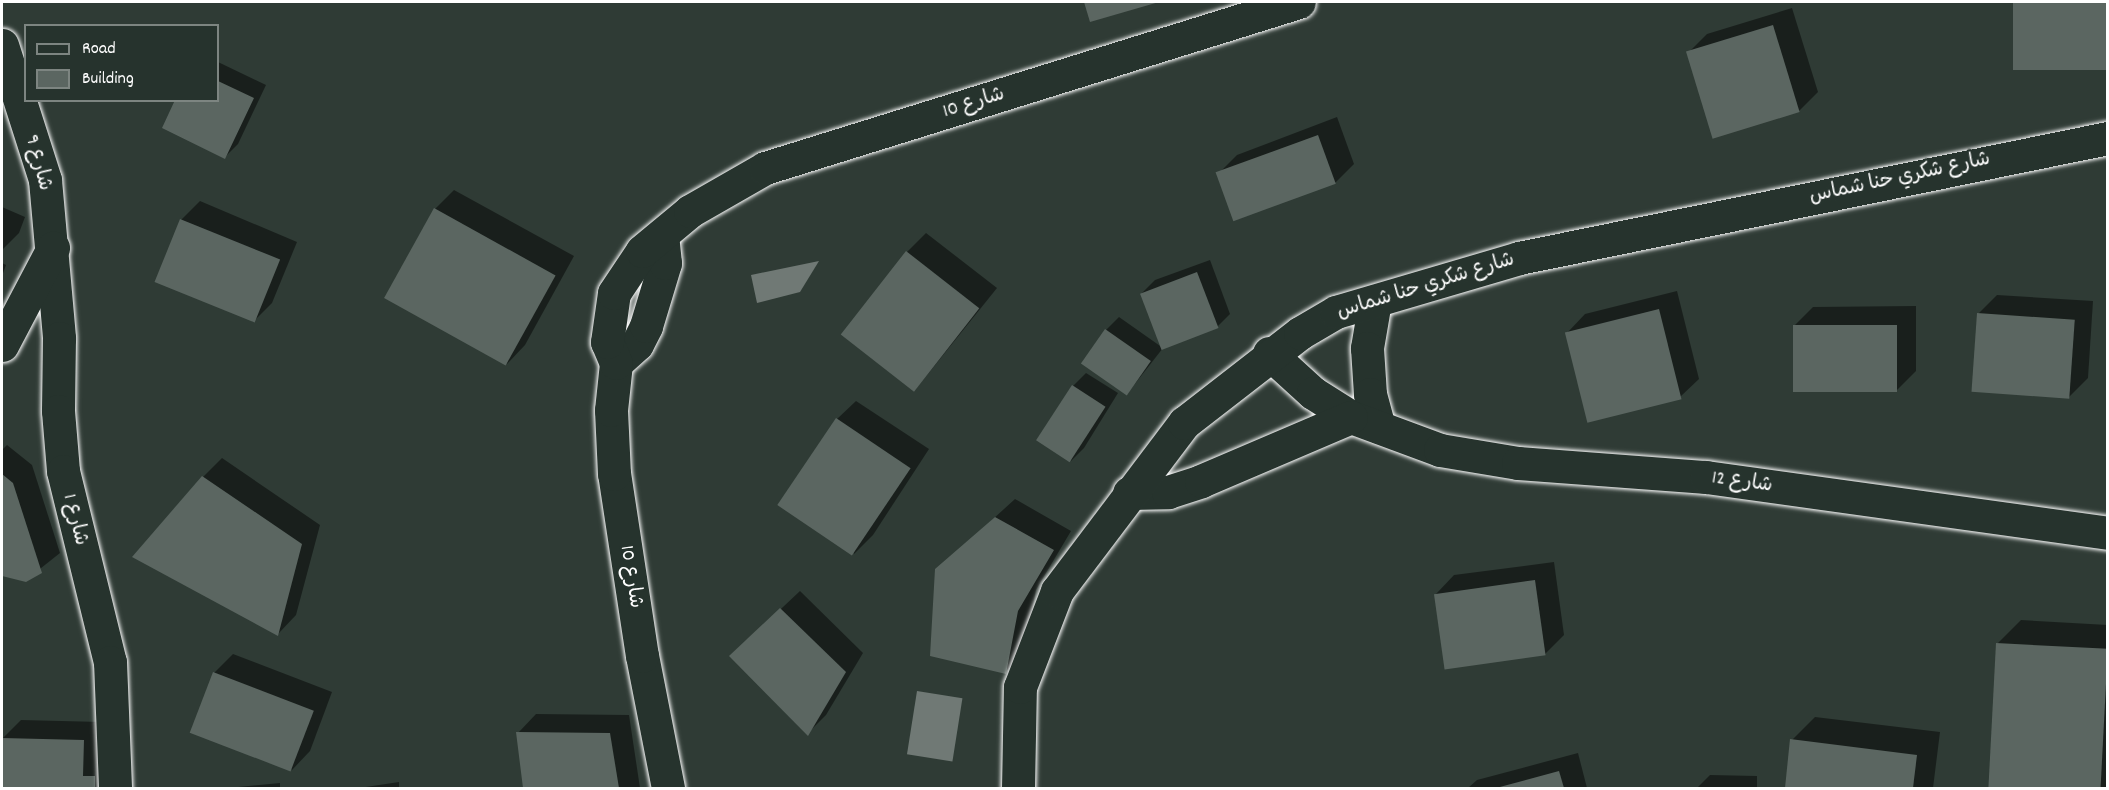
<!DOCTYPE html>
<html>
<head>
<meta charset="utf-8">
<style>
  body { margin:0 }
  #map { position:relative; width:2109px; height:790px; overflow:hidden; background:#2f3b35; font-family:Dekko,"Playpen Sans Arabic",sans-serif }
  div>[style] { position:absolute }
  [style*='--x'] { left:calc(var(--x)*1px); top:calc(var(--y)*1px); width:calc(var(--w)*1px); rotate:calc(var(--a)*1deg) }
  .water>* { inset:0; background:#707975; transform-origin:0 0 }
  .shadow>* { inset:0; background:#0007; transform-origin:0 0 }
  .building>* { inset:0; background:#5b6661; transform-origin:0 0 }
  .roads { filter:drop-shadow(0 0 2px #fff) drop-shadow(0 0 2px #fff) }
  .street>* { height:33px; margin:-16.5px; padding:0 16.5px; transform-origin:16.5px; border-radius:16.5px; background:#26332d }
  .secondary>* { height:33px; margin:-16.5px; padding:0 16.5px; transform-origin:16.5px; border-radius:16.5px; background:#26332d }
  span { translate:-50% -50%; white-space:nowrap; text-align:center; line-height:1.15; -webkit-text-stroke:5px #26332d; paint-order:stroke }
  .street-label { font-size:20px; color:#fff }
  .frame { position:absolute; inset:0; border:3px solid #fff; pointer-events:none }
  .legend { position:absolute; left:24px; top:24px; width:195px; height:78px; box-sizing:border-box; background:#26332d; border:2px solid #7d8581; margin:0; padding:8px 10px; list-style:none; font-size:18px; color:#fff }
  .legend li { display:flex; align-items:center; gap:12px; height:30px }
  .legend b { width:30px; border:2px solid #7d8581 }
</style>
</head>
<body>
<div id="map">
  <div class="water">
    <i style="clip-path:polygon(819px 261px,800px 292px,757px 303px,751px 275px)"></i>
    <i style="left:917px;top:691px;width:46px;height:64px;rotate:9deg"></i>
  </div>
  <div class="shadow">
    <i style="clip-path:polygon(1086px 2px,1156px 2px,1091px 20px)"></i>
    <i style="left:2015px;top:2px;width:93px;height:67px"></i>
    <i style="clip-path:polygon(1792px 8px,1818px 92px,1799px 111px,1688px 53px,1707px 34px)"></i>
    <i style="clip-path:polygon(218px 62px,266px 85px,238px 144px,225px 157px,218px 100px)"></i>
    <i style="clip-path:polygon(1337px 117px,1354px 164px,1336px 182px,1235px 220px,1218px 174px,1237px 155px)"></i>
    <i style="clip-path:polygon(454px 190px,574px 256px,525px 345px,507px 364px,435px 209px)"></i>
    <i style="clip-path:polygon(200px 201px,297px 242px,272px 303px,253px 322px,181px 220px)"></i>
    <i style="clip-path:polygon(2px 207px,25px 217px,19px 233px,2px 250px)"></i>
    <i style="clip-path:polygon(926px 233px,997px 288px,915px 390px,907px 252px)"></i>
    <i style="clip-path:polygon(1210px 260px,1230px 314px,1217px 327px,1142px 293px,1155px 280px)"></i>
    <i style="clip-path:polygon(2px 263px,6px 265px,2px 276px)"></i>
    <i style="clip-path:polygon(1677px 291px,1699px 379px,1680px 397px,1567px 333px,1585px 314px)"></i>
    <i style="clip-path:polygon(1997px 295px,2093px 301px,2088px 378px,2069px 397px,1978px 314px)"></i>
    <i style="clip-path:polygon(1916px 306px,1916px 371px,1897px 390px,1794px 326px,1813px 307px)"></i>
    <i style="clip-path:polygon(1119px 317px,1163px 348px,1127px 394px,1106px 330px)"></i>
    <i style="clip-path:polygon(1086px 373px,1118px 393px,1084px 448px,1071px 461px,1073px 386px)"></i>
    <i style="clip-path:polygon(856px 401px,929px 449px,873px 535px,854px 554px,837px 419px)"></i>
    <i style="clip-path:polygon(7px 445px,32px 465px,60px 553px,26px 580px,2px 575px,2px 450px)"></i>
    <i style="clip-path:polygon(222px 458px,320px 525px,296px 615px,278px 634px,203px 477px)"></i>
    <i style="clip-path:polygon(1015px 499px,1071px 531px,1036px 590px,1024px 654px,1005px 672px,937px 570px)"></i>
    <i style="clip-path:polygon(1554px 562px,1564px 635px,1545px 654px,1436px 594px,1454px 575px)"></i>
    <i style="clip-path:polygon(800px 591px,863px 653px,826px 715px,808px 733px,750px 638px)"></i>
    <i style="clip-path:polygon(2021px 620px,2108px 625px,2108px 788px,1990px 788px,1997px 644px)"></i>
    <i style="clip-path:polygon(233px 654px,332px 692px,310px 751px,292px 770px,214px 673px)"></i>
    <i style="clip-path:polygon(536px 714px,629px 715px,640px 788px,524px 788px,518px 733px)"></i>
    <i style="clip-path:polygon(1815px 717px,1940px 732px,1933px 788px,1786px 788px,1792px 740px)"></i>
    <i style="clip-path:polygon(21px 720px,102px 722px,113px 788px,2px 788px,2px 739px)"></i>
    <i style="clip-path:polygon(1578px 753px,1587px 788px,1468px 788px,1477px 780px)"></i>
    <i style="clip-path:polygon(1710px 775px,1757px 776px,1757px 788px,1697px 788px)"></i>
    <i style="clip-path:polygon(399px 782px,399px 788px,359px 788px)"></i>
    <i style="clip-path:polygon(280px 783px,280px 788px,228px 788px)"></i>
  </div>
  <div class="building">
    <i style="clip-path:polygon(1084px 2px,1159px 2px,1090px 22px)"></i>
    <i style="left:2013px;top:2px;width:95px;height:68px"></i>
    <i style="left:1773px;top:25px;width:91px;height:91px;rotate:73deg"></i>
    <i style="clip-path:polygon(218px 81px,254px 98px,225px 159px,162px 128px,175px 100px,218px 100px)"></i>
    <i style="left:1318px;top:135px;width:52px;height:109px;rotate:70deg"></i>
    <i style="left:434px;top:208px;width:139px;height:103px;rotate:29deg"></i>
    <i style="left:180px;top:219px;width:108px;height:68px;rotate:22deg"></i>
    <i style="left:906px;top:251px;width:93px;height:106px;rotate:38deg"></i>
    <i style="left:1197px;top:272px;width:60px;height:61px;rotate:69deg"></i>
    <i style="left:1659px;top:309px;width:93px;height:97px;rotate:76deg"></i>
    <i style="left:1977px;top:313px;width:98px;height:79px;rotate:4deg"></i>
    <i style="left:1793px;top:325px;width:104px;height:67px"></i>
    <i style="left:1105px;top:329px;width:56px;height:42px;rotate:35deg"></i>
    <i style="left:1072px;top:385px;width:40px;height:66px;rotate:33deg"></i>
    <i style="left:836px;top:418px;width:90px;height:105px;rotate:34deg"></i>
    <i style="clip-path:polygon(2px 474px,13px 483px,42px 573px,26px 582px,2px 576px)"></i>
    <i style="clip-path:polygon(202px 476px,302px 544px,278px 636px,132px 557px)"></i>
    <i style="clip-path:polygon(995px 517px,1054px 550px,1018px 611px,1006px 674px,930px 656px,935px 569px)"></i>
    <i style="left:1535px;top:580px;width:76px;height:102px;rotate:82deg"></i>
    <i style="clip-path:polygon(780px 608px,846px 672px,808px 736px,729px 656px)"></i>
    <i style="left:1996px;top:643px;width:112px;height:145px;rotate:3deg"></i>
    <i style="left:213px;top:672px;width:108px;height:65px;rotate:21deg"></i>
    <i style="clip-path:polygon(516px 732px,610px 733px,619px 788px,523px 788px)"></i>
    <i style="clip-path:polygon(2px 738px,84px 740px,83px 776px,95px 776px,95px 788px,2px 788px)"></i>
    <i style="clip-path:polygon(1790px 739px,1917px 755px,1913px 788px,1785px 788px)"></i>
    <i style="clip-path:polygon(1559px 771px,1564px 788px,1496px 788px)"></i>
  </div>
  <div class="roads">
    <div class="street">
      <i style="--x:2;--y:45;--w:142;--a:72.3"></i>
      <i style="--x:45;--y:180;--w:159;--a:84.9"></i>
      <i style="--x:59;--y:338;--w:73;--a:90.8"></i>
      <i style="--x:58;--y:411;--w:60;--a:85.2"></i>
      <i style="--x:63;--y:471;--w:197;--a:76.2"></i>
      <i style="--x:110;--y:662;--w:126;--a:87.7"></i>
      <i style="--x:1375;--y:301;--w:48;--a:99.7"></i>
      <i style="--x:1367;--y:348;--w:46;--a:86.3"></i>
      <i style="--x:1370;--y:394;--w:34;--a:75"></i>
      <i style="--x:2;--y:345;--w:110;--a:-62.3"></i>
      <i style="--x:1269;--y:353;--w:59;--a:42.3"></i>
      <i style="--x:1313;--y:393;--w:45;--a:32.3"></i>
      <i style="--x:1351;--y:417;--w:95;--a:20.3"></i>
      <i style="--x:1440;--y:450;--w:79;--a:9.5"></i>
      <i style="--x:1518;--y:463;--w:189;--a:4.3"></i>
      <i style="--x:1706;--y:477;--w:406;--a:7.9"></i>
      <i style="--x:616;--y:363;--w:28;--a:-42"></i>
      <i style="--x:637;--y:344;--w:20;--a:-63"></i>
      <i style="--x:646;--y:326;--w:66;--a:-73.2"></i>
      <i style="--x:665;--y:263;--w:28;--a:-96"></i>
      <i style="--x:668;--y:788;--w:135;--a:-101.1"></i>
      <i style="--x:642;--y:656;--w:184;--a:-98.7"></i>
      <i style="--x:614;--y:474;--w:64;--a:-92.7"></i>
      <i style="--x:611;--y:410;--w:47;--a:-83.9"></i>
      <i style="--x:616;--y:363;--w:23;--a:-113"></i>
      <i style="--x:607;--y:342;--w:49;--a:-81.9"></i>
      <i style="--x:614;--y:293;--w:50;--a:-56.3"></i>
      <i style="--x:642;--y:251;--w:62;--a:-39.8"></i>
      <i style="--x:690;--y:211;--w:86;--a:-29.8"></i>
      <i style="--x:765;--y:168;--w:559;--a:-17.27"></i>
    </div>
    <div class="secondary">
      <i style="--x:1129;--y:493;--w:39;--a:-1"></i>
      <i style="--x:1168;--y:492;--w:35;--a:-18"></i>
      <i style="--x:1201;--y:481;--w:163;--a:-23.1"></i>
      <i style="--x:1018;--y:788;--w:101;--a:-88.9"></i>
      <i style="--x:1020;--y:687;--w:103;--a:-68.9"></i>
      <i style="--x:1057;--y:591;--w:211;--a:-52.9"></i>
      <i style="--x:1184;--y:423;--w:147;--a:-37.8"></i>
      <i style="--x:1300;--y:333;--w:42;--a:-30.3"></i>
      <i style="--x:1336;--y:312;--w:191;--a:-16.4"></i>
      <i style="--x:1519;--y:258;--w:601;--a:-11.52"></i>
    </div>
  </div>
  <div class="street-label">
    <span style="left:974px;top:104px;rotate:-17deg">شارع 10</span>
    <span style="left:37px;top:163px;rotate:75deg">شارع 9</span>
    <span style="left:1900px;top:179px;rotate:-12deg">شارع شكري حنا شماس</span>
    <span style="left:1426px;top:287px;rotate:-17deg">شارع شكري حنا شماس</span>
    <span style="left:1742px;top:483px;rotate:8deg">شارع 12</span>
    <span style="left:74px;top:520px;rotate:76deg">شارع 1</span>
    <span style="left:630px;top:577px;rotate:81deg">شارع 10</span>
  </div>
  <div class="frame"></div>
  <ul class="legend">
  <li><b style="height:8px;background:#26332d"></b>Road</li>
  <li><b style="height:16px;background:#5b6661"></b>Building</li>
  </ul>
</div>
</body>
</html>
